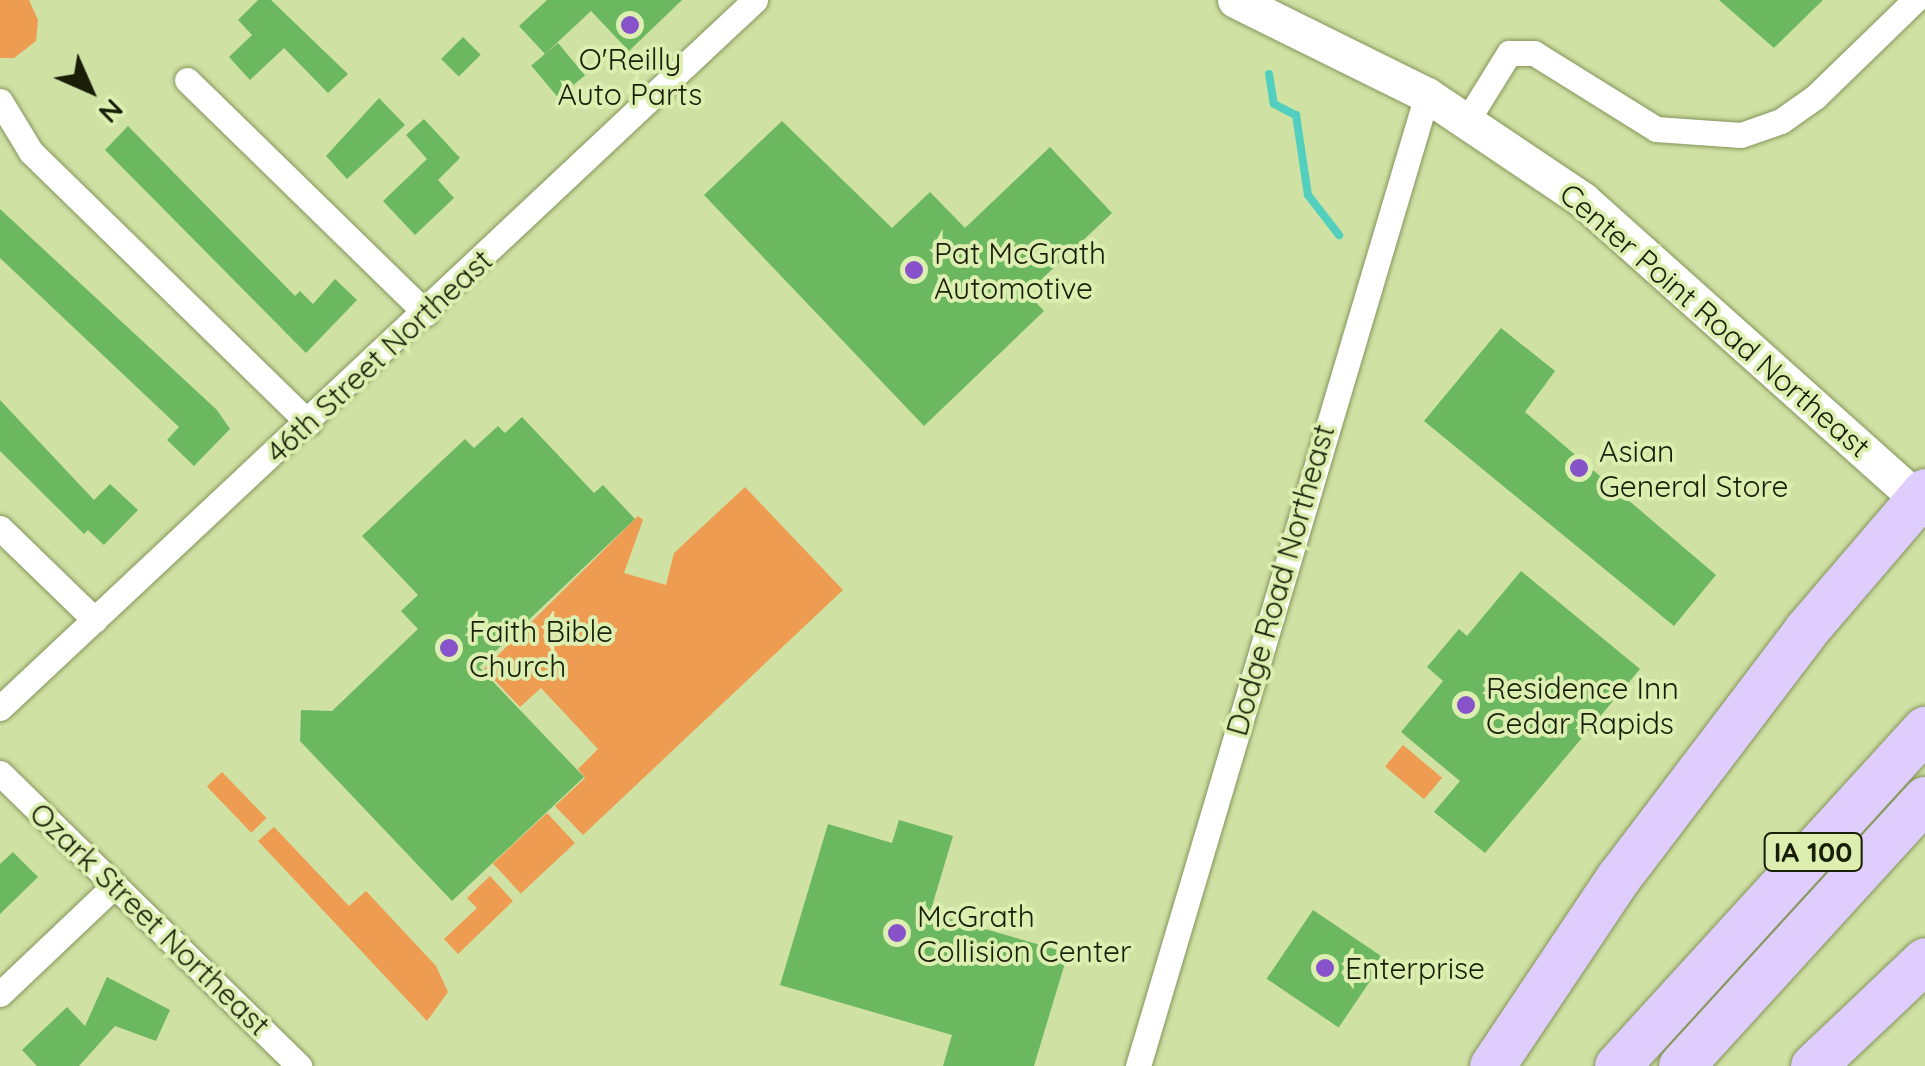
<!DOCTYPE html>
<html>
<head>
<meta charset="utf-8">
<style>
  body { margin:0 }
  #map { position:relative; width:1925px; height:1066px; overflow:hidden; background:#d0e1a4; font-family:Quicksand,sans-serif }
  div>[style] { position:absolute }
  [style*='--x'] { left:calc(var(--x)*1px); top:calc(var(--y)*1px); width:calc(var(--w)*1px); rotate:calc(var(--a)*1deg) }
  .green>* { inset:0; background:#ed9c52; transform-origin:0 0 }
  .stream>* { height:8px; margin:-4px; padding:0 4px; transform-origin:4px; border-radius:4px; background:#52d0bd }
  .building>* { inset:0; background:#6cb861; transform-origin:0 0 }
  .roads { filter:drop-shadow(0 0 2px #84945a) drop-shadow(0 0 2px #84945a) }
  .minor>* { height:25px; margin:-12.5px; padding:0 12.5px; transform-origin:12.5px; border-radius:12.5px; background:#fff }
  .secondary>* { height:35px; margin:-17.5px; padding:0 17.5px; transform-origin:17.5px; border-radius:17.5px; background:#fff }
  .motorway>* { height:45px; margin:-22.5px; padding:0 22.5px; transform-origin:22.5px; border-radius:22.5px; background:#decdfd }
  .dots>* { width:28px; height:28px; translate:-50% -50%; box-sizing:border-box; border:5px solid #dcefb0; border-radius:50% }
  span { translate:-50% -50%; white-space:nowrap; text-align:center; line-height:1.15; -webkit-text-stroke:8px #dcefb0; paint-order:stroke }
  .shield-label span { padding:2px 8px; background:#dcefb0; border:2px solid; border-radius:8px; -webkit-text-stroke-width:0 }
  .shield-label { font-size:28px; color:#191e07; font-weight:700 }
  .poi-label { font-size:30px; color:#191e07 }
  .left { translate:0 -50%; text-align:left }
  .street-label { font-size:30px; color:#191e07 }
  .north { position:absolute; left:40px; top:40px; width:100px; height:100px; -webkit-text-stroke:8px #dcefb0; paint-order:stroke; rotate:135deg; font-size:28px; font-weight:700; line-height:40px; text-align:center; color:#191e07 }
  .north::after { content:''; display:block; margin:auto; width:35px; height:45px; background:#191e07; clip-path:polygon(50% 0,100% 100%,50% 72%,0 100%) }
</style>
</head>
<body>
<div id="map">
  <div class="green">
    <i style="clip-path:polygon(0 0,29px 0,38px 20px,36px 41px,14px 58px,0 58px)"></i>
    <i style="clip-path:polygon(745px 487px,843px 590px,583px 835px,555px 806px,585px 778px,578px 769px,598px 749px,541px 688px,520px 707px,484px 669px,638px 516px,643px 520px,624px 573px,666px 585px,674px 553px)"></i>
    <i style="left:1403px;top:745px;width:51px;height:28px;rotate:40deg"></i>
    <i style="left:222px;top:772px;width:64px;height:21px;rotate:46deg"></i>
    <i style="left:547px;top:813px;width:41px;height:74px;rotate:47deg"></i>
    <i style="clip-path:polygon(274px 827px,349px 906px,366px 891px,436px 966px,448px 992px,427px 1021px,258px 841px)"></i>
    <i style="clip-path:polygon(490px 876px,513px 901px,458px 954px,444px 939px,477px 908px,467px 898px)"></i>
  </div>
  <div class="stream">
    <i style="--x:1269;--y:74;--w:30;--a:81"></i>
    <i style="--x:1274;--y:104;--w:25;--a:27"></i>
    <i style="--x:1296;--y:115;--w:81;--a:81.5"></i>
    <i style="--x:1308;--y:195;--w:51;--a:52.2"></i>
  </div>
  <div class="building">
    <i style="clip-path:polygon(258px 0,271px 0,348px 74px,328px 93px,284px 48px,250px 80px,229px 57px,252px 35px,238px 20px)"></i>
    <i style="clip-path:polygon(547px 0,682px 0,629px 51px,591px 11px,545px 54px,519px 26px)"></i>
    <i style="clip-path:polygon(1719px 0,1823px 0,1774px 48px)"></i>
    <i style="left:463px;top:37px;width:25px;height:31px;rotate:45deg"></i>
    <i style="left:558px;top:43px;width:42px;height:35px;rotate:50deg"></i>
    <i style="clip-path:polygon(379px 98px,405px 125px,347px 179px,326px 156px)"></i>
    <i style="clip-path:polygon(424px 119px,460px 158px,438px 180px,454px 198px,415px 235px,383px 201px,427px 159px,406px 135px)"></i>
    <i style="clip-path:polygon(782px 121px,892px 228px,930px 192px,965px 228px,1050px 147px,1112px 213px,1027px 293px,1044px 311px,924px 426px,704px 195px)"></i>
    <i style="clip-path:polygon(128px 126px,295px 296px,300px 291px,313px 304px,335px 279px,357px 300px,306px 353px,105px 150px)"></i>
    <i style="clip-path:polygon(0 209px,217px 410px,230px 429px,194px 466px,167px 440px,179px 427px,0 258px)"></i>
    <i style="clip-path:polygon(1501px 328px,1555px 371px,1525px 412px,1716px 575px,1674px 626px,1424px 421px)"></i>
    <i style="clip-path:polygon(0 400px,94px 500px,110px 484px,138px 510px,104px 545px,88px 530px,84px 534px,0 451px)"></i>
    <i style="clip-path:polygon(522px 417px,594px 493px,603px 485px,635px 519px,479px 667px,584px 777px,452px 901px,300px 741px,301px 710px,332px 711px,418px 629px,401px 611px,418px 595px,362px 536px,465px 439px,474px 448px,498px 426px,505px 433px)"></i>
    <i style="clip-path:polygon(1521px 571px,1640px 669px,1485px 853px,1434px 812px,1460px 781px,1401px 732px,1443px 681px,1427px 667px,1459px 629px,1467px 636px)"></i>
    <i style="clip-path:polygon(899px 820px,953px 836px,930px 913px,1068px 953px,1034px 1066px,943px 1066px,952px 1035px,780px 985px,828px 824px,892px 843px)"></i>
    <i style="clip-path:polygon(13px 852px,38px 877px,0 914px,0 864px)"></i>
    <i style="left:1313px;top:910px;width:87px;height:83px;rotate:34deg"></i>
    <i style="clip-path:polygon(107px 977px,170px 1010px,156px 1041px,115px 1026px,79px 1066px,37px 1066px,22px 1050px,67px 1007px,85px 1026px)"></i>
  </div>
  <div class="roads">
    <div class="minor">
      <i style="--x:187;--y:80;--w:334;--a:44.3"></i>
      <i style="--x:0;--y:101;--w:60;--a:58.7"></i>
      <i style="--x:31;--y:152;--w:388;--a:44.3"></i>
      <i style="--x:1468;--y:119;--w:78;--a:-58.2"></i>
      <i style="--x:1509;--y:53;--w:25;--a:0"></i>
      <i style="--x:1534;--y:53;--w:144;--a:31.9"></i>
      <i style="--x:1656;--y:129;--w:85;--a:4"></i>
      <i style="--x:1741;--y:135;--w:42;--a:-19.3"></i>
      <i style="--x:1781;--y:121;--w:42;--a:-35.2"></i>
      <i style="--x:1815;--y:97;--w:139;--a:-44.1"></i>
      <i style="--x:0;--y:528;--w:132;--a:44.1"></i>
      <i style="--x:0;--y:708;--w:1035;--a:-43.16"></i>
      <i style="--x:0;--y:773;--w:419;--a:44.4"></i>
      <i style="--x:0;--y:994;--w:158;--a:-43.5"></i>
      <i style="--x:1138;--y:1066;--w:1013;--a:-73.43"></i>
    </div>
    <div class="secondary">
      <i style="--x:1235;--y:0;--w:214;--a:26.3"></i>
      <i style="--x:1427;--y:95;--w:188;--a:33.9"></i>
      <i style="--x:1583;--y:200;--w:459;--a:41.8"></i>
    </div>
    <div class="motorway">
      <i style="--x:1492;--y:1066;--w:226;--a:-56.2"></i>
      <i style="--x:1618;--y:878;--w:311;--a:-52.8"></i>
      <i style="--x:1806;--y:630;--w:183;--a:-49.4"></i>
      <i style="--x:1617;--y:1066;--w:457;--a:-47.6"></i>
      <i style="--x:1681;--y:1066;--w:362;--a:-47.6"></i>
      <i style="--x:1813;--y:1066;--w:154;--a:-43.4"></i>
    </div>
  </div>
  <div class="dots">
    <i style="left:630px;top:25px;background:#8752ca"></i>
    <i style="left:914px;top:270px;background:#8752ca"></i>
    <i style="left:1579px;top:468px;background:#8752ca"></i>
    <i style="left:449px;top:648px;background:#8752ca"></i>
    <i style="left:1466px;top:705px;background:#8752ca"></i>
    <i style="left:897px;top:933px;background:#8752ca"></i>
    <i style="left:1325px;top:968px;background:#8752ca"></i>
  </div>
  <div class="shield-label">
    <span style="left:1813px;top:852px">IA 100</span>
  </div>
  <div class="poi-label">
    <span style="left:630px;top:76px">O'Reilly<br>Auto Parts</span>
    <span class="left" style="left:934px;top:270px">Pat McGrath<br>Automotive</span>
    <span class="left" style="left:1599px;top:468px">Asian<br>General Store</span>
    <span class="left" style="left:469px;top:648px">Faith Bible<br>Church</span>
    <span class="left" style="left:1486px;top:705px">Residence Inn<br>Cedar Rapids</span>
    <span class="left" style="left:917px;top:933px">McGrath<br>Collision Center</span>
    <span class="left" style="left:1345px;top:968px">Enterprise</span>
  </div>
  <div class="street-label">
    <span style="left:1715px;top:320px;rotate:41deg">Center Point Road Northeast</span>
    <span style="left:379px;top:356px;rotate:-43deg">46th Street Northeast</span>
    <span style="left:1280px;top:580px;rotate:-74deg">Dodge Road Northeast</span>
    <span style="left:150px;top:919px;rotate:44deg">Ozark Street Northeast</span>
  </div>
  <div class="north">N</div>
</div>
</body>
</html>
